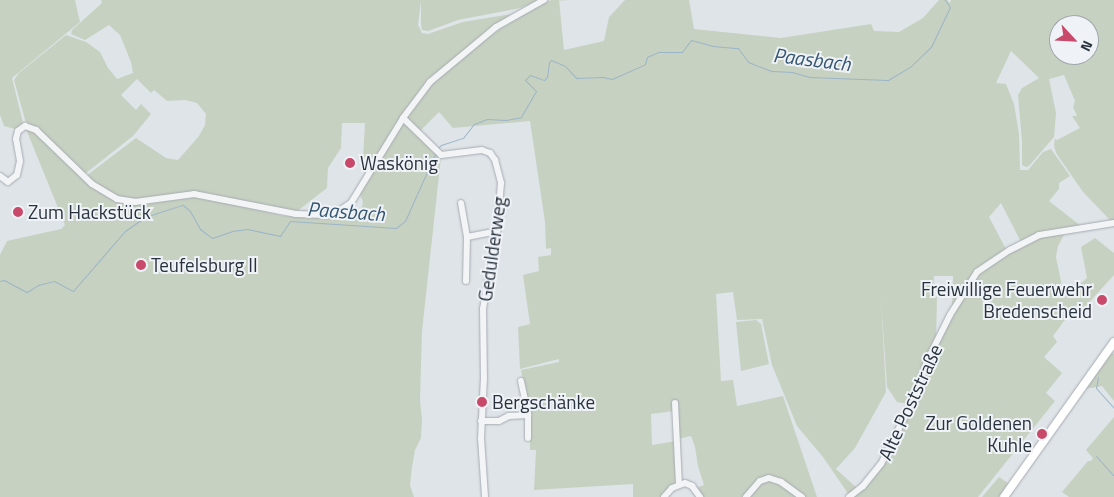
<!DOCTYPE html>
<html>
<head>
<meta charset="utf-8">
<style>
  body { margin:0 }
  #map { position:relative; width:1114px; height:497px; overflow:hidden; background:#dfe4e8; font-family:"Titillium Web",sans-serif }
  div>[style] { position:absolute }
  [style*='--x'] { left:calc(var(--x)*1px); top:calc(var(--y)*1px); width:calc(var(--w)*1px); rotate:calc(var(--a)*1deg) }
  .green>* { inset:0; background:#c7d1c1 }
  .stream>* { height:1px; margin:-0.5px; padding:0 0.5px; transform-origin:0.5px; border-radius:0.5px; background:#9bb5c7 }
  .roads { filter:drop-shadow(0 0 1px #a5abb2) drop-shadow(0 0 1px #a5abb2) }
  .minor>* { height:6px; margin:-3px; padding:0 3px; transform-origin:3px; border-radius:3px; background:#f2f4f6 }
  .major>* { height:8px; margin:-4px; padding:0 4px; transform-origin:4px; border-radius:4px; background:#fff }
  .dots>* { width:14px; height:14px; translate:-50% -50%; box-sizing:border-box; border:2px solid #eff2f6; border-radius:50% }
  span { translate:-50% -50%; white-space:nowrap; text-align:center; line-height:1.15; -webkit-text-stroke:4px #eff2f6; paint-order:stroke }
  .poi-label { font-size:19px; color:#29333e }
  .left { translate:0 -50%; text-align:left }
  .right { translate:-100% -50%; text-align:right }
  .street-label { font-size:19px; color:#29333e }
  .water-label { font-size:20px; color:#355671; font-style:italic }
  .north { position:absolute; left:1049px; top:15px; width:50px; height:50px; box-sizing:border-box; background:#eff2f6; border:1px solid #a0a6ac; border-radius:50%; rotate:115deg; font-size:14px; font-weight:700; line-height:20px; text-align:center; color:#29333e }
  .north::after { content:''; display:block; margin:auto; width:18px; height:22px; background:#c84969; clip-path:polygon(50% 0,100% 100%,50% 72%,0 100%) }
</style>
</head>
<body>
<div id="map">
  <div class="green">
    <i style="clip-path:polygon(0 0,75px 0,80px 22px,12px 78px,23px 123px,15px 129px,4px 126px,0 115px)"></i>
    <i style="clip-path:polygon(101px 0,539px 0,520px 8px,458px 20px,428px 31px,422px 30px,421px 24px,421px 1px,418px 25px,422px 33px,428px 34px,463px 22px,511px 14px,428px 79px,372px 161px,363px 159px,365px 123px,342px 123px,341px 148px,328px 168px,327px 188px,296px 212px,199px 193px,133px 200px,112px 195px,86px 176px,136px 138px,166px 158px,178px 160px,199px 136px,205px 125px,206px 114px,197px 103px,185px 100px,167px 101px,154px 90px,151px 93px,137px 79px,121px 95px,136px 110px,141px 104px,151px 114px,133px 136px,86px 173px,83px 173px,35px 127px,26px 123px,14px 80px,19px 73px,66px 35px,86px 42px,100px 52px,108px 68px,117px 79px,133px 73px,131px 62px,120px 35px,109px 25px,85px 40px,71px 34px,72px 30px,102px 3px)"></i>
    <i style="clip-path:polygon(evenodd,551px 0,559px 0,564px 50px,604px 41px,609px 17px,625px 0,689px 0,694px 29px,781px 38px,871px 24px,874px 31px,899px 32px,923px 18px,939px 0,947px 0,950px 3px,951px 0,1114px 0,1114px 221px,1111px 221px,1083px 192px,1056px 153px,1054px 145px,1055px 139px,1057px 140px,1080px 128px,1072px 116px,1077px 116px,1073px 107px,1075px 101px,1064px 75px,1049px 79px,1056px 113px,1054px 137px,1029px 166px,1026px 167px,1022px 165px,1022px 142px,1018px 95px,1022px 88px,1039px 78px,1011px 51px,996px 83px,1006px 84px,1014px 104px,1019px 134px,1020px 170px,1028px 170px,1043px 152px,1051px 149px,1070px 176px,1059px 183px,1059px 189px,1049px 201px,1081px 226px,1021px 242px,1001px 203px,989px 217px,1006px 249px,975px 271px,952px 309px,953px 276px,934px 276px,933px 297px,937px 297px,936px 343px,908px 404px,897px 402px,887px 387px,881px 298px,886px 392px,855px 448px,836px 469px,858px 489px,849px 495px,823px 457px,797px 426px,772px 365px,762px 319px,737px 320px,733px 292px,716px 294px,721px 381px,733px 380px,737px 406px,783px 396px,817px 497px,804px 497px,768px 477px,744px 497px,701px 497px,696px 488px,704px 485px,698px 466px,695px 447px,691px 436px,678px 439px,674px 411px,651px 414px,652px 445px,676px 441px,679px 482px,662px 497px,633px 497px,633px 484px,534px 490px,536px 450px,530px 450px,530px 415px,521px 370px,559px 362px,559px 359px,520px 369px,518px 327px,530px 324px,523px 275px,539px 271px,538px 257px,551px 255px,551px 248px,546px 249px,545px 222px,530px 121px,453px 128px,439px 112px,419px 132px,405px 118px,431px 83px,481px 42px,529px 9px,551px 0,1059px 25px,1089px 25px,1089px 55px,1059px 55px,1059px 25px)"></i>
    <i style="clip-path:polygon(403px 124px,407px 125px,441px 157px,422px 331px,420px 400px,422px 420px,421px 438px,415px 450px,412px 467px,410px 485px,414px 497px,0 497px,0 255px,7px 241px,61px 229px,65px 225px,26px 129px,36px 133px,99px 192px,125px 204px,200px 197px,283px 216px,331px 218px,333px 222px,333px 219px,354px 221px,360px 215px,363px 202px,359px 192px)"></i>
    <i style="clip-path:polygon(1065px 233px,1058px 246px,1056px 257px,1062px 286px,1080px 284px,1087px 278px,1081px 247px,1095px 238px,1114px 253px,1114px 275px,1083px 309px,1076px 305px,1053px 336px,1057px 342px,1044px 357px,1062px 373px,1046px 393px,1055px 401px,978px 497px,853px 497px,878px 472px,951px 315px,982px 269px,1036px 238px)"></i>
    <i style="clip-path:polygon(756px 320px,761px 324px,769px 364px,741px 371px,736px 322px)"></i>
    <i style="clip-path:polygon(1111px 352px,1114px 354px,1114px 401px,1102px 386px,1085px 389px)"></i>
    <i style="clip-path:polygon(1114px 417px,1114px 497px,1069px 497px,1062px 492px,1088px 461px,1091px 461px,1093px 458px,1086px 450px)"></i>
    <i style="clip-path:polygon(999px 477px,1008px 483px,999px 497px,982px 497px)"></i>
    <i style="clip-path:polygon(775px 480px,800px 497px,747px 497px,761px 482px)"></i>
  </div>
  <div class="stream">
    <i style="--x:438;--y:148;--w:4;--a:-45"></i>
    <i style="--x:441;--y:145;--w:23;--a:-18"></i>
    <i style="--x:463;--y:138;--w:18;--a:-52"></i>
    <i style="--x:474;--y:124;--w:14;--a:-21"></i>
    <i style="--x:487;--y:119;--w:19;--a:3"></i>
    <i style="--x:506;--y:120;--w:15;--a:-11"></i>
    <i style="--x:521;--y:117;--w:30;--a:-60"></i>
    <i style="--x:536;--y:91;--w:16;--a:-135"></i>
    <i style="--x:525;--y:80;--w:7;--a:-45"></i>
    <i style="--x:530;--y:75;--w:15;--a:20"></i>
    <i style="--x:544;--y:80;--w:4;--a:-45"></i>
    <i style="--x:547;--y:77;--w:15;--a:-82"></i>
    <i style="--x:549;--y:62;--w:3;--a:-45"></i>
    <i style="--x:551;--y:60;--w:15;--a:23"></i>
    <i style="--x:565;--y:66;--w:16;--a:47"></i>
    <i style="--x:576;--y:78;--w:27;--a:-2"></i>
    <i style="--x:603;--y:77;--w:9;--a:13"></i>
    <i style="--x:612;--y:79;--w:36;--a:-24"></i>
    <i style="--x:645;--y:64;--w:7;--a:-74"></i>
    <i style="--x:647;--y:57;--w:12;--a:-24"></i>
    <i style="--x:658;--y:52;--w:24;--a:0"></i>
    <i style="--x:682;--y:52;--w:15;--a:-53"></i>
    <i style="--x:691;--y:40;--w:23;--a:15"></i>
    <i style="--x:713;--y:46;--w:25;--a:5"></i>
    <i style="--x:738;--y:48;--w:17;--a:54"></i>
    <i style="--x:748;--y:62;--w:26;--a:21"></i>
    <i style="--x:772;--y:71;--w:20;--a:3"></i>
    <i style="--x:792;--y:72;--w:18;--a:16"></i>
    <i style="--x:809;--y:77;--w:79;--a:2.2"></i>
    <i style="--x:888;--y:80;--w:27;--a:-31"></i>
    <i style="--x:911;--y:66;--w:28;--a:-44"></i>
    <i style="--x:931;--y:47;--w:44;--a:-64.6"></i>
    <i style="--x:950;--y:7;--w:9;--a:-126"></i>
    <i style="--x:0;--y:281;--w:4;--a:-14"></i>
    <i style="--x:4;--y:280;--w:26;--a:28"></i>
    <i style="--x:27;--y:292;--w:13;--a:-32"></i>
    <i style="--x:38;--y:285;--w:16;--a:-14"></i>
    <i style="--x:54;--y:281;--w:21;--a:28"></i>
    <i style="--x:73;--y:291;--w:79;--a:-49.1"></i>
    <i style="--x:125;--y:231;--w:24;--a:-35"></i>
    <i style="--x:145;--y:217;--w:40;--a:-18"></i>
    <i style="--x:183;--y:205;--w:9;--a:41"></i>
    <i style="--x:190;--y:211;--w:21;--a:61"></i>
    <i style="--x:200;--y:229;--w:15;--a:37"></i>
    <i style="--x:212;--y:238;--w:21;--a:-19"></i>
    <i style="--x:232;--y:231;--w:15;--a:-8"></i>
    <i style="--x:247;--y:229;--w:34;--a:12"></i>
    <i style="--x:280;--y:236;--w:18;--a:-56"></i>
    <i style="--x:290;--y:221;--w:106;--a:3.8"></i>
    <i style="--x:396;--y:228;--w:11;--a:-38"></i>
    <i style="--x:405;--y:221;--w:73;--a:-65.9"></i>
    <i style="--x:1098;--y:377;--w:11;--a:100"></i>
    <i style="--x:1096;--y:388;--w:27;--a:48"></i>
    <i style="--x:1096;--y:456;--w:27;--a:48"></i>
  </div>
  <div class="roads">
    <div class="minor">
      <i style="--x:403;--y:118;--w:53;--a:44.2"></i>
      <i style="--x:441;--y:155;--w:41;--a:-7"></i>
      <i style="--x:482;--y:150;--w:9;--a:21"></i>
      <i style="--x:490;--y:153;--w:9;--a:54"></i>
      <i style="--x:495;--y:160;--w:24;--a:75"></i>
      <i style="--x:501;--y:183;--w:48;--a:94.8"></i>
      <i style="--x:497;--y:231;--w:79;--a:100.2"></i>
      <i style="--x:483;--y:309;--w:68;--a:89.2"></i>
      <i style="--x:484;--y:377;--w:61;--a:92.8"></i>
      <i style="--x:481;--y:438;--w:59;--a:86.1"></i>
      <i style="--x:0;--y:176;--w:10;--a:37"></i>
      <i style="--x:8;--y:182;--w:11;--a:-38"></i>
      <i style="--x:17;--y:175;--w:14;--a:-78"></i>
      <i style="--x:20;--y:161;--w:22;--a:-100"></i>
      <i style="--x:16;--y:139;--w:8;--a:-76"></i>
      <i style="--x:18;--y:131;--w:9;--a:-36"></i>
      <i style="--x:25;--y:126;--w:12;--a:20"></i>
      <i style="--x:36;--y:130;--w:78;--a:44"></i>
      <i style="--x:92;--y:184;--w:29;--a:31"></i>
      <i style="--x:117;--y:199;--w:18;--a:9"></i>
      <i style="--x:135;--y:202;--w:60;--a:-7.7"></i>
      <i style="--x:194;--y:194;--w:104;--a:11.1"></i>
      <i style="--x:296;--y:214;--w:37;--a:2"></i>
      <i style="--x:333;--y:215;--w:22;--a:-34"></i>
      <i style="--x:351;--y:203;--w:100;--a:-58.5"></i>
      <i style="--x:403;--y:118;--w:45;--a:-53.1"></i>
      <i style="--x:430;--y:82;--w:86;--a:-39.8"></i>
      <i style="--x:496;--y:27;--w:55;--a:-29.4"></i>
      <i style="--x:461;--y:203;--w:35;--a:80"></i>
      <i style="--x:467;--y:237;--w:44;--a:91.3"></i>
      <i style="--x:467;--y:237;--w:31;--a:-11"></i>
      <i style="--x:521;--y:381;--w:35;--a:78"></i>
      <i style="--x:528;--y:415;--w:23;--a:90"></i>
      <i style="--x:675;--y:403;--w:81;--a:87.2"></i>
      <i style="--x:481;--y:421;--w:18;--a:0"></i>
      <i style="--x:499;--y:421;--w:11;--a:-27"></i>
      <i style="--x:509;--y:416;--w:19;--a:-3"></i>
      <i style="--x:664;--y:497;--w:12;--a:-48"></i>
      <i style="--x:672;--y:488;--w:14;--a:-21"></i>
      <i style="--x:685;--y:483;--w:8;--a:23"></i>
      <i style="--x:692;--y:486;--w:14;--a:54"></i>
      <i style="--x:746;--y:497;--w:21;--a:-49"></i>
      <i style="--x:760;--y:481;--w:9;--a:-18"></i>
      <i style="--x:769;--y:478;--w:13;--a:18"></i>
      <i style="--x:781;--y:482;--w:26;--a:36"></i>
      <i style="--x:849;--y:497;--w:18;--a:-38"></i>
      <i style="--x:863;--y:486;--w:28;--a:-51"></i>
      <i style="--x:881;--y:464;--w:76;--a:-63.4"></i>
      <i style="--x:915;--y:396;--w:37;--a:-71"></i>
      <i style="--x:927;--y:361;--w:51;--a:-63.4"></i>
      <i style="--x:950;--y:315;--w:51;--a:-57.9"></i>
      <i style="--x:977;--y:272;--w:40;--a:-34"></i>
      <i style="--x:1010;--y:250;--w:33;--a:-27"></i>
      <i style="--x:1039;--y:235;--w:76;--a:-9.1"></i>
    </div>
    <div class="major">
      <i style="--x:1004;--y:497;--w:190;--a:-54.6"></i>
    </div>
  </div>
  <div class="dots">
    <i style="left:350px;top:163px;background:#c84969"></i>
    <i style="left:18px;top:212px;background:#c84969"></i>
    <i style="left:141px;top:265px;background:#c84969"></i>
    <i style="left:1102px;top:300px;background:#c84969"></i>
    <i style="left:482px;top:402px;background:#c84969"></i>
    <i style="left:1042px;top:434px;background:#c84969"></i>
  </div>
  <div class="poi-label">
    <span class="left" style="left:360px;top:163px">Waskönig</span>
    <span class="left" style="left:28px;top:212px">Zum Hackstück</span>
    <span class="left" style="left:151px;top:265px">Teufelsburg II</span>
    <span class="right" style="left:1092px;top:300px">Freiwillige Feuerwehr<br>Bredenscheid</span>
    <span class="left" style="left:492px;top:402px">Bergschänke</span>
    <span class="right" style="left:1032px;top:434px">Zur Goldenen<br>Kuhle</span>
  </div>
  <div class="street-label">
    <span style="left:492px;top:249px;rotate:-82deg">Gedulderweg</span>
    <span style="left:910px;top:402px;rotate:-65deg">Alte Poststraße</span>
  </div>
  <div class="water-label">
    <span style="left:812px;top:59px;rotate:7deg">Paasbach</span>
    <span style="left:346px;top:211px;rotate:4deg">Paasbach</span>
  </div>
  <div class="north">N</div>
</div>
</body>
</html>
